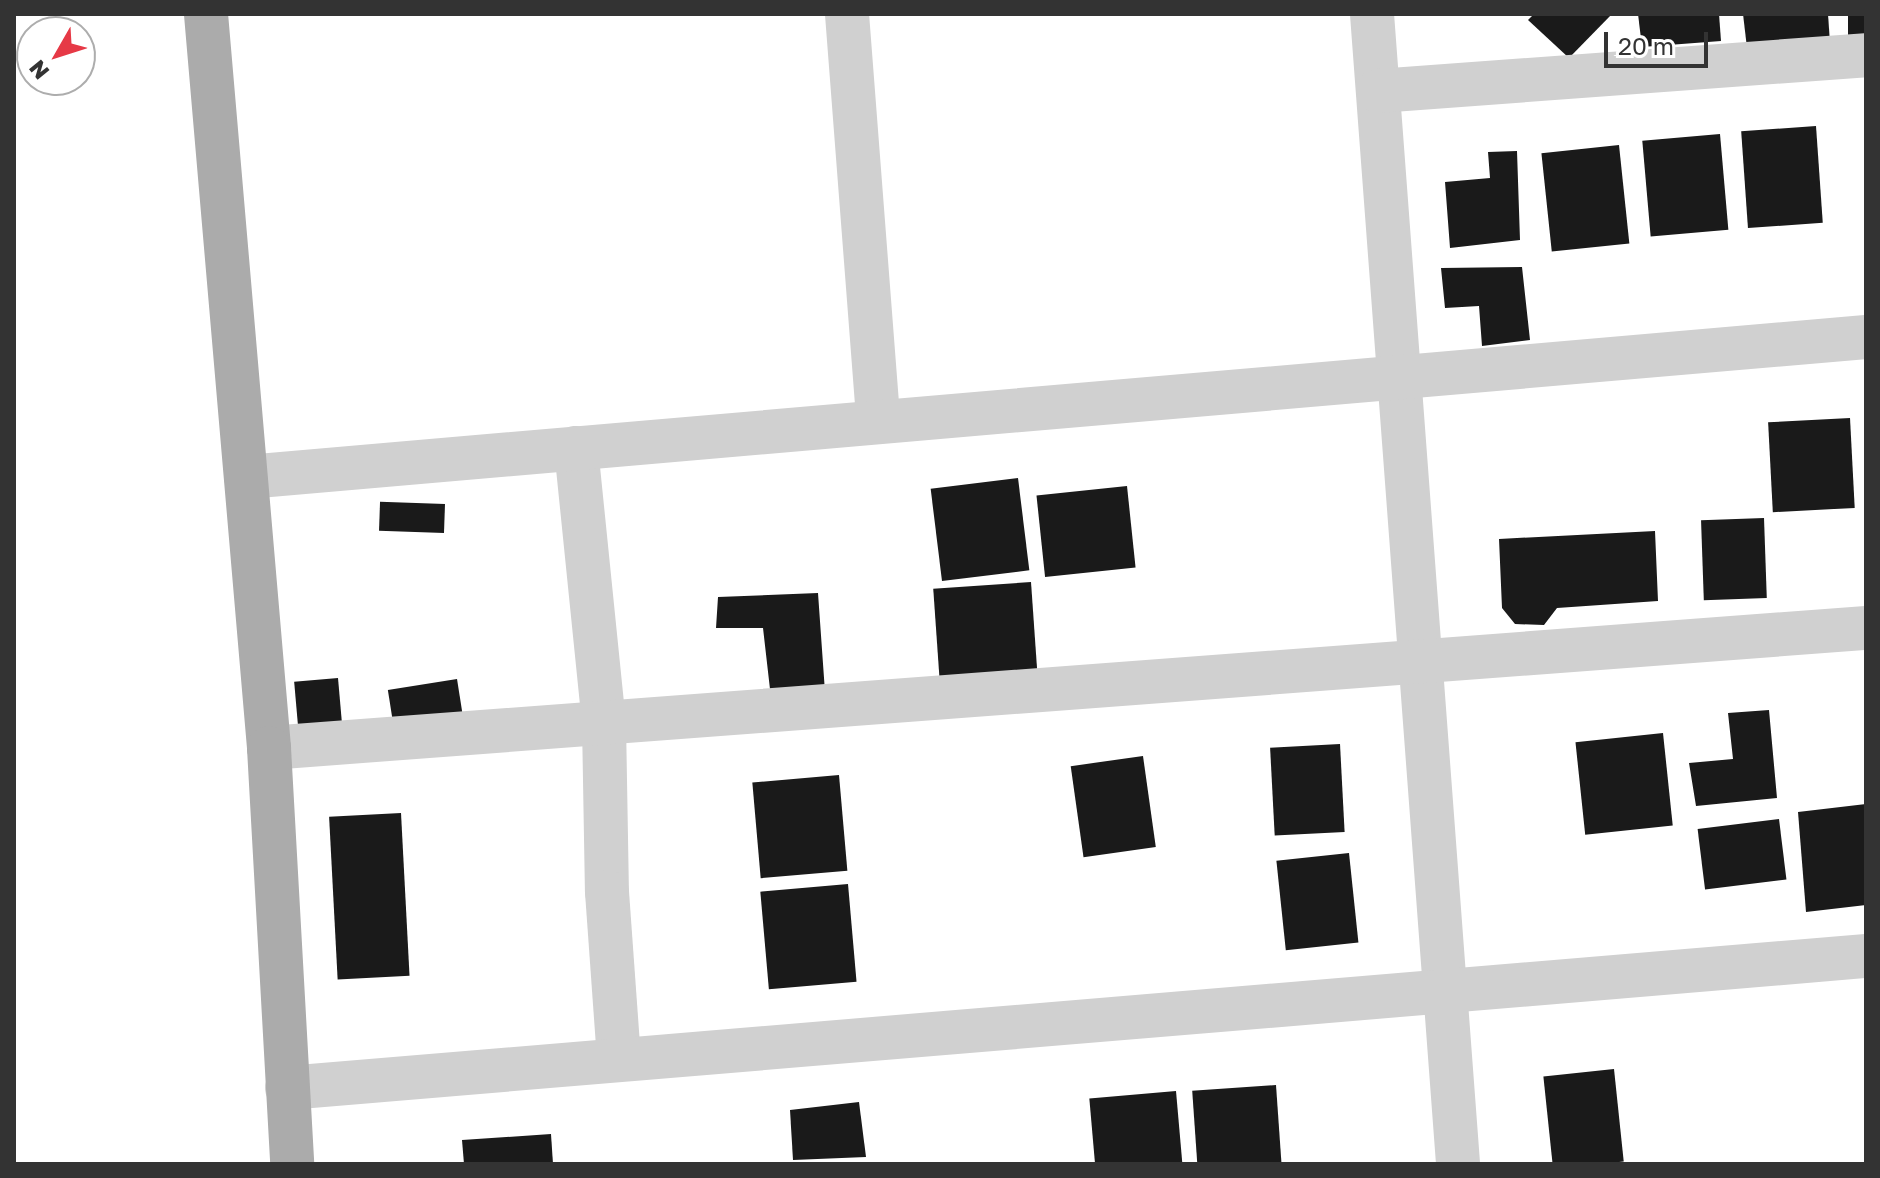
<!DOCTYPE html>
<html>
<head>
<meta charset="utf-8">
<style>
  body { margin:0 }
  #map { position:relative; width:1880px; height:1178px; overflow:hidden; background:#fff; font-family:"Golos Text",sans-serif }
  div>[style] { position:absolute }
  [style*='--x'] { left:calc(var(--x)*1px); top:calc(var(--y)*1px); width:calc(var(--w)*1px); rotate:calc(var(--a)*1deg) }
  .building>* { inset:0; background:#1a1a1a; transform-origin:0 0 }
  .minor>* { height:44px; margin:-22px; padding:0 22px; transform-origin:22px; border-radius:22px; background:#d0d0d0 }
  .major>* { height:44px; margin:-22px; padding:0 22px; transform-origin:22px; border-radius:22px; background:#ababab }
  span { translate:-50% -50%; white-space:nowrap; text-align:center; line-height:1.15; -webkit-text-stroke:8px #fff; paint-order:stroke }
  .frame { position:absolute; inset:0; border:16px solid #333; pointer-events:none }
  .north { position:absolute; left:16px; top:16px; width:80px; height:80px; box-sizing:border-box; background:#fff; border:2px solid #adadad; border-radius:50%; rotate:231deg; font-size:22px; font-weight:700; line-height:32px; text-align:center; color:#333 }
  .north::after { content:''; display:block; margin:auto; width:28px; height:36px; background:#e63946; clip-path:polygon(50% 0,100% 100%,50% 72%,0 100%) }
  .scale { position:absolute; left:1604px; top:32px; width:104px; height:36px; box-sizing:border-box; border:4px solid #333; border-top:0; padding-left:10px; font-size:24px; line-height:28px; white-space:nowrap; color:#333; -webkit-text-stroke:6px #fff; paint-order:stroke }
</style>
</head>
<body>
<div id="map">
  <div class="building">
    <i style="clip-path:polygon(1534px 14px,1612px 14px,1569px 58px,1528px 20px)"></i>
    <i style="clip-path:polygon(1638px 14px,1719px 14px,1721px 41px,1642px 47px)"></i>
    <i style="clip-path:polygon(1743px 14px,1828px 14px,1830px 43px,1747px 48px)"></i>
    <i style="left:1848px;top:14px;width:18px;height:33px"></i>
    <i style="left:1816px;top:126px;width:97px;height:75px;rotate:86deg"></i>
    <i style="left:1720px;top:134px;width:96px;height:78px;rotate:85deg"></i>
    <i style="left:1619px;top:145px;width:99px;height:78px;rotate:84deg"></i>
    <i style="clip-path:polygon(1517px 151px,1520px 240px,1450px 248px,1445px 182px,1490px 178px,1488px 152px)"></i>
    <i style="clip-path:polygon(1522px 267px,1530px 340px,1482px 346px,1479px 306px,1445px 308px,1441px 268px)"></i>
    <i style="left:1850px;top:418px;width:90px;height:82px;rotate:87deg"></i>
    <i style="left:1018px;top:478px;width:93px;height:88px;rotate:83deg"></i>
    <i style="left:1127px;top:486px;width:82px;height:91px;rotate:84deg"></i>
    <i style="left:445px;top:504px;width:29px;height:65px;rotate:92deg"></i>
    <i style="left:1764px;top:518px;width:80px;height:63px;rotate:88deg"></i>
    <i style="clip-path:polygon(1655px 531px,1658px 601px,1557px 608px,1544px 625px,1515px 624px,1502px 608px,1499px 539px)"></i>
    <i style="left:1031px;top:582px;width:90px;height:98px;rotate:86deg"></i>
    <i style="clip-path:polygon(818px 593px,825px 692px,771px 698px,763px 628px,716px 628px,718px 597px)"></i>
    <i style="left:338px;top:678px;width:52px;height:44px;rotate:85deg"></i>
    <i style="left:457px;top:679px;width:44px;height:70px;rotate:81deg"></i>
    <i style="clip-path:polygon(1769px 710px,1777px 798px,1696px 806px,1689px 763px,1733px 759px,1728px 713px)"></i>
    <i style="left:1663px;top:733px;width:93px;height:88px;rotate:84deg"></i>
    <i style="left:1340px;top:744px;width:88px;height:70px;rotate:87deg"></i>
    <i style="left:1143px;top:756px;width:92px;height:73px;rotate:82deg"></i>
    <i style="left:839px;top:775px;width:96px;height:87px;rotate:85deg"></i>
    <i style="clip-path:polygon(1866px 804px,1866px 905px,1806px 912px,1798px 812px)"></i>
    <i style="left:401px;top:813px;width:163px;height:72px;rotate:87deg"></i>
    <i style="left:1779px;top:819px;width:61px;height:82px;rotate:83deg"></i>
    <i style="left:1349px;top:853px;width:90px;height:73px;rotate:84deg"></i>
    <i style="left:848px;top:884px;width:98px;height:88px;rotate:85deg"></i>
    <i style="left:1614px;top:1069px;width:93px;height:71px;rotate:84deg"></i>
    <i style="left:1276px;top:1085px;width:79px;height:84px;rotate:86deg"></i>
    <i style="left:1176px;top:1091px;width:73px;height:87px;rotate:85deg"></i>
    <i style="clip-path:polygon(859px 1102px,866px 1157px,793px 1160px,790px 1110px)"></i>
    <i style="clip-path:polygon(551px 1134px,553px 1164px,464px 1164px,462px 1140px)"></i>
  </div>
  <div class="minor">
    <i style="--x:847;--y:14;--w:408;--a:85.6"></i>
    <i style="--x:1372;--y:14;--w:1153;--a:85.72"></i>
    <i style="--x:1378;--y:91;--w:489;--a:-4.2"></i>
    <i style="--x:576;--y:448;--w:276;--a:84.2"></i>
    <i style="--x:604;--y:723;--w:169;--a:89"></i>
    <i style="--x:607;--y:892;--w:168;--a:85.9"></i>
    <i style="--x:246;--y:477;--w:1626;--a:-4.94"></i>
    <i style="--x:269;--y:748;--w:1602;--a:-4.3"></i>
    <i style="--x:287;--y:1088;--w:1585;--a:-4.78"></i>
  </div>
  <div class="major">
    <i style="--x:206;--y:14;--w:737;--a:85.09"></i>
    <i style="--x:269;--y:748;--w:417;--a:86.8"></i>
  </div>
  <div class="frame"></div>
  <div class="north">N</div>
  <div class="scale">20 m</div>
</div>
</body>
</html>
